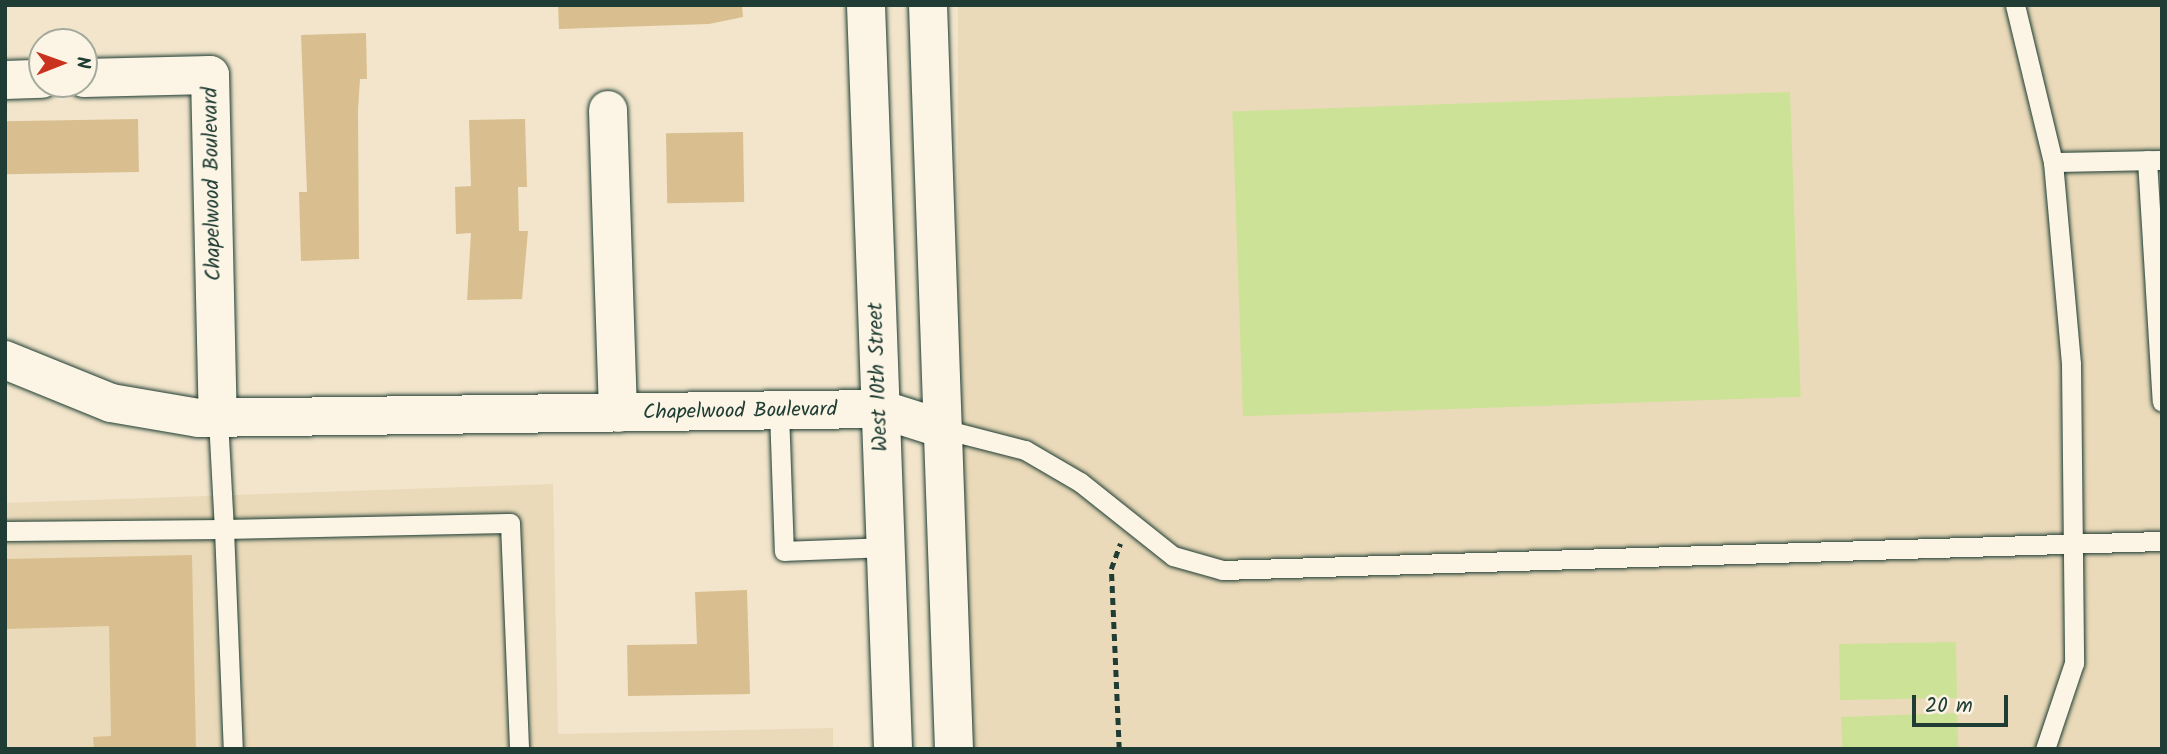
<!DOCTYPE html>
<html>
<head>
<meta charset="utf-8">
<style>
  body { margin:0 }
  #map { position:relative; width:2167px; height:754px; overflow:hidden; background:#f2e5cb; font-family:Kalam,sans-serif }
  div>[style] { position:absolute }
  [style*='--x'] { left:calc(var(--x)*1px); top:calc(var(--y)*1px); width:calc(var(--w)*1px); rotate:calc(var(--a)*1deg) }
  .built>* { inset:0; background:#eadab9; transform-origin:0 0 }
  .green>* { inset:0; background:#cce297; transform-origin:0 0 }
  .building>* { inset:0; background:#d9bf8f; transform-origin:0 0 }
  .path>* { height:4.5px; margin-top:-2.25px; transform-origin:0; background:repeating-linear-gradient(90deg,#1f3d34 0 7px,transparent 0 12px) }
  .roads { filter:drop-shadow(0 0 2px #1f3d34) drop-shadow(0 0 2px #1f3d34) }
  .service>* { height:19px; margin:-9.5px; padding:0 9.5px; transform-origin:9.5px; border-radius:9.5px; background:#fcf5e5 }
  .minor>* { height:38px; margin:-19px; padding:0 19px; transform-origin:19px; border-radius:19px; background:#fcf5e5 }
  .primary>* { height:38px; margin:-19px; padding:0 19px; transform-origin:19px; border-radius:19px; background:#fcf5e5 }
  span { translate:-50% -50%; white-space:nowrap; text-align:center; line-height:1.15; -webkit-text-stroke:5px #fcf5e5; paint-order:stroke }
  .street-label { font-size:21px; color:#1f3d34 }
  .frame { position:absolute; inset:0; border:7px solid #1f3d34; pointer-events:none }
  .north { position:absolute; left:28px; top:28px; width:70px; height:70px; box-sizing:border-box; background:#fcf5e5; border:2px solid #a4ab9e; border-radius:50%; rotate:89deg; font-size:19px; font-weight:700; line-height:28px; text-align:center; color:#1f3d34 }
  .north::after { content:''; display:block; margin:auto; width:24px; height:32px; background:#c8321e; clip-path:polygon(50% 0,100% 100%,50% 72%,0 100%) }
  .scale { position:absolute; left:1912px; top:695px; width:96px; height:32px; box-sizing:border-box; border:4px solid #1f3d34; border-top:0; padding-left:9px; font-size:21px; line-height:24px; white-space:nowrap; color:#1f3d34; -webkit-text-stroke:5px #fcf5e5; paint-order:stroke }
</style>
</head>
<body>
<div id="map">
  <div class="built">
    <i style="left:958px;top:5px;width:1204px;height:744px"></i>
    <i style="clip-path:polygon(553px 484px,558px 734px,833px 728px,833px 749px,5px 749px,5px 503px)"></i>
  </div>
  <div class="green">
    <i style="left:1790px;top:92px;width:305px;height:558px;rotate:88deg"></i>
    <i style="left:1956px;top:642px;width:56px;height:117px;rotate:89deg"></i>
    <i style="left:1957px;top:713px;width:36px;height:116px;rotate:88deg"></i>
  </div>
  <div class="building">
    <i style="clip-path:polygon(558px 5px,742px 5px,743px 17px,709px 24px,559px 29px)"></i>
    <i style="clip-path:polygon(366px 33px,367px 79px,360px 79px,358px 110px,359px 259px,301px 261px,299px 192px,307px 192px,301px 35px)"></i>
    <i style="left:138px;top:119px;width:53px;height:133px;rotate:89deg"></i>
    <i style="clip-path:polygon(525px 119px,527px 187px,518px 187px,519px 231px,528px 231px,522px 299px,467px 300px,471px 233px,456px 234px,455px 187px,471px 186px,469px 120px)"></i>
    <i style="left:743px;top:132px;width:70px;height:77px;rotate:89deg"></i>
    <i style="clip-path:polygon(192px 555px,196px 749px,94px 749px,93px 737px,111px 736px,109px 626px,5px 629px,5px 559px)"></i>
    <i style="clip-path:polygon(747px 590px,750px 694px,628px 696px,627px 645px,697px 644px,695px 592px)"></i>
  </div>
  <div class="path">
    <i style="--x:1119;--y:749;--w:180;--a:-92.5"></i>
    <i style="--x:1111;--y:569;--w:27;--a:-70"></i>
  </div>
  <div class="roads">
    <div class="service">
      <i style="--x:2015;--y:5;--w:162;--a:76.4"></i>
      <i style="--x:2053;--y:162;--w:203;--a:84.9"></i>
      <i style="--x:2071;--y:364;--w:299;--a:89.4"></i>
      <i style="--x:2074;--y:663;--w:91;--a:108.6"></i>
      <i style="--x:2147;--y:160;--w:242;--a:86.5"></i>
      <i style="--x:2053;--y:162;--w:109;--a:-1.1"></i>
      <i style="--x:779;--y:411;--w:140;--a:88"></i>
      <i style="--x:784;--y:551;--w:102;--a:-2.2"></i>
      <i style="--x:218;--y:419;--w:110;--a:86.9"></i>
      <i style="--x:224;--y:529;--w:286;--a:-1.2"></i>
      <i style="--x:510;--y:523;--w:226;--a:87.7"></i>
      <i style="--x:943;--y:429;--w:85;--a:14.4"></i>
      <i style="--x:1025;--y:450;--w:64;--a:30.2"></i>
      <i style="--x:1080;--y:482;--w:119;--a:38.5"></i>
      <i style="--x:1173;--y:556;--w:51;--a:15.9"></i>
      <i style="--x:1222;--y:570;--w:940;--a:-1.77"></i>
      <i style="--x:5;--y:531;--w:219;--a:-0.5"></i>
      <i style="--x:224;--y:529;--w:220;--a:87.7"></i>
    </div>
    <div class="minor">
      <i style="--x:84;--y:78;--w:126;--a:-1.4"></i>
      <i style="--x:210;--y:75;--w:344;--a:88.7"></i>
      <i style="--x:5;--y:80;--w:37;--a:-2"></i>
      <i style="--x:608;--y:110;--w:303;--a:88.1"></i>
      <i style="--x:5;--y:360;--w:114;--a:22.1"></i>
      <i style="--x:111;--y:403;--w:89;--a:9.7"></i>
      <i style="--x:199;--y:418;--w:681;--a:-0.76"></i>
      <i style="--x:880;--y:409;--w:66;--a:17.6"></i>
    </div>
    <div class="primary">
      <i style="--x:866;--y:5;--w:744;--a:87.92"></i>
      <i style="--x:928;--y:5;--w:744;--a:88"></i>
    </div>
  </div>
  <div class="street-label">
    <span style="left:213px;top:184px;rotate:-91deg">Chapelwood Boulevard</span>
    <span style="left:879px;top:377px;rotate:-92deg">West 10th Street</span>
    <span style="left:740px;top:412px;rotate:-1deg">Chapelwood Boulevard</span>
  </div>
  <div class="frame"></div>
  <div class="north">N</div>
  <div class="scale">20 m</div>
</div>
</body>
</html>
